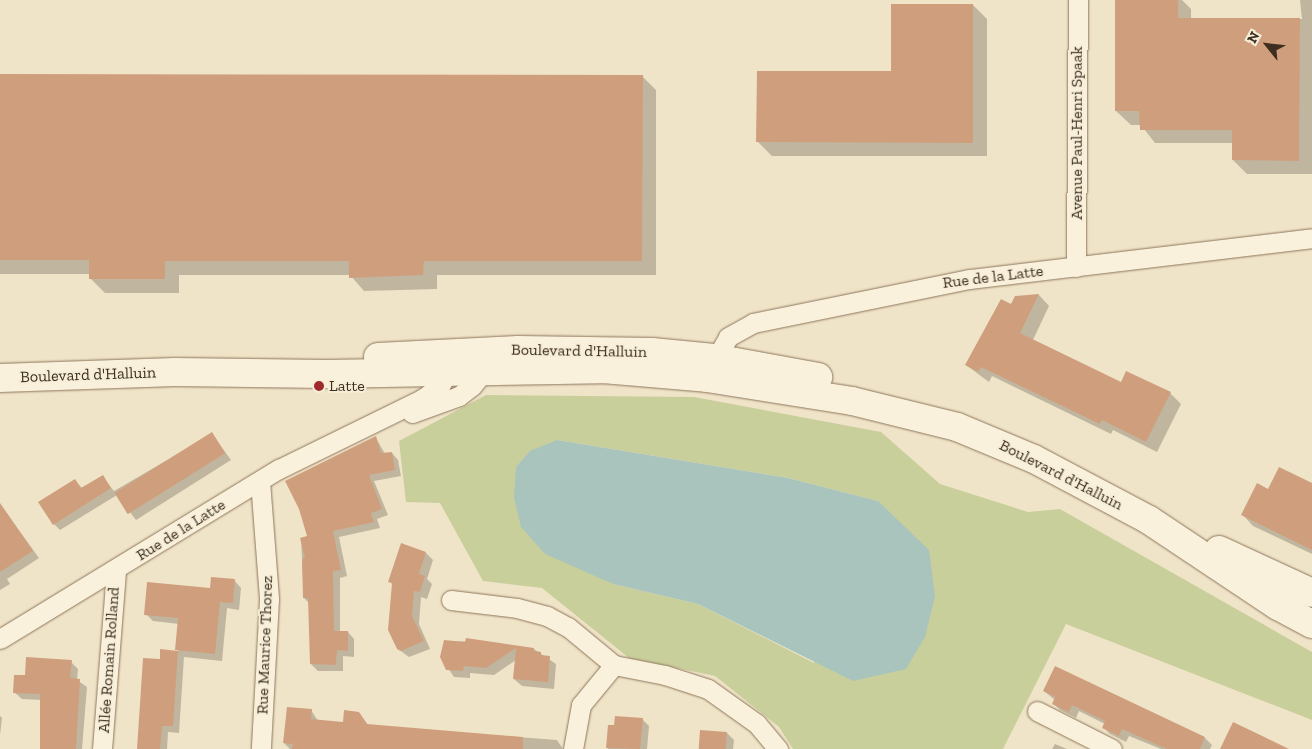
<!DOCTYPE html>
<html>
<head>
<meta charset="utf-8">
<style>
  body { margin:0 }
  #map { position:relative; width:1312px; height:749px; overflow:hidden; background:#f0e4c8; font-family:"Zilla Slab",serif }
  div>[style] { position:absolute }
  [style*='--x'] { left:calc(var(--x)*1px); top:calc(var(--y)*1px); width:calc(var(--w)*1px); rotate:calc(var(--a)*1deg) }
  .green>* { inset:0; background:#c9cf9b }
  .water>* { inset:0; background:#a9c4bc }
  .shadow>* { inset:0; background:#0003 }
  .building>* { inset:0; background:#cf9f7d; transform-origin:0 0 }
  .roads { filter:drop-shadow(0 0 1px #8d765c) drop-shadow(0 0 1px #8d765c) }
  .street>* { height:19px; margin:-9.5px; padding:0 9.5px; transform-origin:9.5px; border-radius:9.5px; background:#faf1dc }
  .secondary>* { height:28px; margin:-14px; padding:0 14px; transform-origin:14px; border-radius:14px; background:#faf1dc }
  .dots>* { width:14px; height:14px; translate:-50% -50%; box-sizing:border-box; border:2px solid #f7eed8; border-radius:50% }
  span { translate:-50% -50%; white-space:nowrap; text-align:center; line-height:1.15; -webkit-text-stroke:4px #f7eed8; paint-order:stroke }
  .street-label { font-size:16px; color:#3d2e20 }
  .poi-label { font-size:16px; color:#3d2e20 }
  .left { translate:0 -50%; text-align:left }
  .north { position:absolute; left:1242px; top:20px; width:50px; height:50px; -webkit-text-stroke:4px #f7eed8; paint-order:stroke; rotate:299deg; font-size:14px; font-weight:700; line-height:20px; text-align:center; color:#3d2e20 }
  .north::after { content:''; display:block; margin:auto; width:18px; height:22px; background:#3d2e20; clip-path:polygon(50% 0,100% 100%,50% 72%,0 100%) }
</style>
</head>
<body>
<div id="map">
  <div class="green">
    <i style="clip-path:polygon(evenodd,486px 395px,694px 397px,881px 432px,940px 484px,1028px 512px,1060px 509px,1312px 652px,1312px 720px,1066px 624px,1003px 749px,793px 749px,779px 727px,715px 676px,629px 658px,542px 588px,483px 581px,440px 503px,406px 502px,399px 441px,486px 395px,557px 440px,788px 478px,878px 501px,814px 663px,698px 604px,613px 584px,557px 440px)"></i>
  </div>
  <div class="water">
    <i style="clip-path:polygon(557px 440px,788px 478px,878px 501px,929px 550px,935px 596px,925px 637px,906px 669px,853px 681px,698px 604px,613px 584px,545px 554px,521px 527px,514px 498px,516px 467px,530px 451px)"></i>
  </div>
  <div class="shadow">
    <i style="clip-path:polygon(1117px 0,1182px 0,1191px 9px,1191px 19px,1302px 19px,1300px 0,1312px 0,1312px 174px,1247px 174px,1233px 160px,1233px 143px,1155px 143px,1141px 125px,1131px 125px,1116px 111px)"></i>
    <i style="clip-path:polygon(973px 5px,987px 19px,987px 156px,772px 156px,758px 142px,892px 73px)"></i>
    <i style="clip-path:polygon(0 75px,642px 76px,656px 90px,656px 275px,437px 275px,437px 289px,364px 291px,350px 275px,179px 275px,179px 293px,105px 293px,90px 278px,90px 274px,0 274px)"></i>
    <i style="clip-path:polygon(1039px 295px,1049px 306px,1033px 340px,1122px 383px,1170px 393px,1181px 404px,1157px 452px,1113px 430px,1111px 434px,992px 376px,989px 382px,966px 365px,1016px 297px)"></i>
    <i style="clip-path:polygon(212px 434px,231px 460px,136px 520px,117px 495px,60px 530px,54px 524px,75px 481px,83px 489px,102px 477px,114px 491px)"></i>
    <i style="clip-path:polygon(376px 438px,385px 454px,392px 453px,398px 460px,401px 476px,374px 481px,388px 515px,377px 519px,380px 528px,339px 537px,347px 576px,340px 578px,340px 632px,348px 632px,354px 639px,354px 657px,343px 656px,343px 671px,318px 671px,311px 664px,309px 603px,304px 598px,301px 539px,308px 537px)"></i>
    <i style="clip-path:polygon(1312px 485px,1312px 554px,1253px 526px,1243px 515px,1269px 490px)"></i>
    <i style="clip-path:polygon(3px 508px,39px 558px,7px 579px,10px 584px,0 590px,0 523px)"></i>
    <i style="clip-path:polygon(426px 553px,433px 560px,427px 579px,432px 584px,427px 599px,421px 597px,419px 624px,430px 649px,409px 657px,398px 649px,393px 585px,389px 581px)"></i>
    <i style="clip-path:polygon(234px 580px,241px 588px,239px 610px,227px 608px,222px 661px,184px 657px,179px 733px,168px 732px,167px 749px,138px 749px,162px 651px,178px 652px,179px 624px,153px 621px,146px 614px)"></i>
    <i style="clip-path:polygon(445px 641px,489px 642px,534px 649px,556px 664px,554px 689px,522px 686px,514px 679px,516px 660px,494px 675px,470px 673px,470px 678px,454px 677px,441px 657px)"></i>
    <i style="clip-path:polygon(71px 662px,78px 669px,77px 680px,87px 687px,82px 749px,41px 749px,41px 700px,22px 699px,14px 692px,26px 677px)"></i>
    <i style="clip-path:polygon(1044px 691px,1205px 738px,1212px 745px,1210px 749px,1161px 749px,1129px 736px,1126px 742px,1110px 734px,1103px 727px,1105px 724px,1079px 711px,1076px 718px,1060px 710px,1053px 703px,1055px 700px)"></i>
    <i style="clip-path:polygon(311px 710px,318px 721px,344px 723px,359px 713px,369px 726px,557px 740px,563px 749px,290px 749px,284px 743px)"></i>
    <i style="clip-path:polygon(0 716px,2px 718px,0 735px)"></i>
    <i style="clip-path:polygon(642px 719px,649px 726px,647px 749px,608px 749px,610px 726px)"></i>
    <i style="clip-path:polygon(727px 733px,734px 740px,733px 749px,700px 749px)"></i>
    <i style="clip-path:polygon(1055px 744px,1067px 749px,1052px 749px)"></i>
  </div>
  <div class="building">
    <i style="clip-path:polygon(1115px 0,1178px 0,1178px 18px,1300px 18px,1299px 161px,1232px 160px,1232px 130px,1140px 130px,1139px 111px,1115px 111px)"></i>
    <i style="clip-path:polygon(891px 4px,973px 4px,973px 143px,756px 142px,757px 71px,891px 71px)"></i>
    <i style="clip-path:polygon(0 74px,643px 75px,642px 261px,424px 261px,423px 275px,349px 278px,349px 261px,165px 261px,165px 279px,89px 279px,89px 260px,0 260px)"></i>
    <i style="clip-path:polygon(1039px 294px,1020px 333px,1121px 382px,1126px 371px,1171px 392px,1146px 442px,1102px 420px,1100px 424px,981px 367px,978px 372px,965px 365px,1001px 299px,1011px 304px,1015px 296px)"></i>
    <i style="left:212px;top:432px;width:25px;height:115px;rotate:58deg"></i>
    <i style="clip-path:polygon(376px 436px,381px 453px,392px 452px,395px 470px,369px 475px,382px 509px,371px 513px,374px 522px,333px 531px,341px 570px,333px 571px,334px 631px,348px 631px,348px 651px,337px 650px,336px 665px,310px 664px,308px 598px,303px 598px,302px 559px,305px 558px,300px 538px,307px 536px,299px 509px,285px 481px)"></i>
    <i style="clip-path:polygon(1279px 467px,1312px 483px,1312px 550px,1241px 515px,1257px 483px,1268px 489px)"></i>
    <i style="clip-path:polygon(103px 475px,111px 488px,53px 525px,38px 502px,75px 479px,81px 488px)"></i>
    <i style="clip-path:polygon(0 503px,33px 551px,0 572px)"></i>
    <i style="clip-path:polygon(401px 543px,426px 552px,419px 574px,425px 576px,420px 592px,414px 591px,412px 616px,424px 641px,401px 651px,397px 649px,388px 630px,392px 583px,388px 582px)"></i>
    <i style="clip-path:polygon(211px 577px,235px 579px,233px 603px,220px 602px,215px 654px,175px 650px,178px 618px,144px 615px,147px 582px,210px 588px)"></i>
    <i style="clip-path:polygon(466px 638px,534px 648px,534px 651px,541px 652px,541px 655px,550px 656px,548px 682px,513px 679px,516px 648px,486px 668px,464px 666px,463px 671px,446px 670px,440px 657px,444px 640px,465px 642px)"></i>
    <i style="clip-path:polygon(160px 649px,178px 651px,173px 726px,162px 726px,160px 749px,137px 749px,143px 658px,160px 659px)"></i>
    <i style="clip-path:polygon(26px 657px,72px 660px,70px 678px,80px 679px,76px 749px,40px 749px,40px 694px,13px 693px,14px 675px,25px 675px)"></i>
    <i style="clip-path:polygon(1055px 666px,1205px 737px,1200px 749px,1167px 749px,1122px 729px,1119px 736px,1102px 728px,1105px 721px,1072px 705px,1069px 712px,1052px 704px,1055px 697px,1043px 691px)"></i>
    <i style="clip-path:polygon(287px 707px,312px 709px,311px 719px,343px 722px,344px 710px,359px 712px,367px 724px,523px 737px,523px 749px,292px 749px,293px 744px,283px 743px)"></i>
    <i style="clip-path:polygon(615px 716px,643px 718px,640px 749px,606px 748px,608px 725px,614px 725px)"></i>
    <i style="clip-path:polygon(1233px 722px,1254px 732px,1289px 749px,1220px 749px)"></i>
    <i style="left:700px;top:730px;width:27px;height:19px;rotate:4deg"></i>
  </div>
  <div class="roads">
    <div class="street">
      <i style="--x:1076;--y:267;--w:267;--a:-89.6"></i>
      <i style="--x:711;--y:367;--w:34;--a:-60"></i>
      <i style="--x:728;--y:337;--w:29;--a:-29"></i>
      <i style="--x:753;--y:323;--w:221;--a:-11.5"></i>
      <i style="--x:970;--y:279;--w:344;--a:-6.8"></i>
      <i style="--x:412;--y:413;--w:50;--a:-19.9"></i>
      <i style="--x:459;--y:396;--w:16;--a:-38"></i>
      <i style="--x:472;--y:386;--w:26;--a:-51"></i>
      <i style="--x:260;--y:481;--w:118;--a:85.6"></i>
      <i style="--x:269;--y:599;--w:150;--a:93.1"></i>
      <i style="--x:451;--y:600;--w:66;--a:6.9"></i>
      <i style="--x:517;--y:608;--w:31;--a:15"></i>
      <i style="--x:547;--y:616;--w:24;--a:28"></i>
      <i style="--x:568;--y:627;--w:60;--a:39.6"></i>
      <i style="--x:614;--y:665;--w:52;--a:11.1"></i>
      <i style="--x:665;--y:675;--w:45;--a:18"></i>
      <i style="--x:708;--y:689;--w:60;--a:35.5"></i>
      <i style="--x:757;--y:724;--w:33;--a:50"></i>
      <i style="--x:0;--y:639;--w:327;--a:-31.4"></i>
      <i style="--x:279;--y:469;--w:159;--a:-26.1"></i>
      <i style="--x:422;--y:399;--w:22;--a:-36"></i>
      <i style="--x:440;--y:386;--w:24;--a:-62"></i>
      <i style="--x:1037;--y:711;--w:84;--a:26.9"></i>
      <i style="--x:102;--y:749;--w:180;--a:-85.5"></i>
      <i style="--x:573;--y:749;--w:45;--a:-79.7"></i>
      <i style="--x:581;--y:705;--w:52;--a:-50.5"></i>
    </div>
    <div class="secondary">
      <i style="--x:378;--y:357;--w:140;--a:-2.9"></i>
      <i style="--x:518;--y:350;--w:134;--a:0.9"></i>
      <i style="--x:652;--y:352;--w:62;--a:5.5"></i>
      <i style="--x:714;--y:358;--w:106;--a:10.4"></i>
      <i style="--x:0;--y:378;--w:175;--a:-2"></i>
      <i style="--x:175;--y:372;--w:151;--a:0.8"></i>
      <i style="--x:326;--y:374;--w:277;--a:-1"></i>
      <i style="--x:603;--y:369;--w:104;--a:4.9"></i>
      <i style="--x:707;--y:378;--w:147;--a:9"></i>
      <i style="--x:852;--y:401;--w:108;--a:13.9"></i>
      <i style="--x:957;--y:427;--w:83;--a:22.6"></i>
      <i style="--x:1034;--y:459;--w:130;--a:27.9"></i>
      <i style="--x:1149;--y:520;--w:155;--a:33.7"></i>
      <i style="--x:1278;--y:606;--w:38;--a:28"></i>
      <i style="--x:1219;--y:550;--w:102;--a:24.8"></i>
    </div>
  </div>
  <div class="dots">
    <i style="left:319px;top:386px;background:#9e2a2b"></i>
  </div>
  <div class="street-label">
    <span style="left:1077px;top:133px;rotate:-90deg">Avenue Paul-Henri Spaak</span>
    <span style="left:993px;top:277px;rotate:-7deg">Rue de la Latte</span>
    <span style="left:579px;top:351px;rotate:1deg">Boulevard d'Halluin</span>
    <span style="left:88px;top:375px;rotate:-2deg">Boulevard d'Halluin</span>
    <span style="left:1061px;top:475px;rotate:27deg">Boulevard d'Halluin</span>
    <span style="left:181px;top:530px;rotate:-32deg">Rue de la Latte</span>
    <span style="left:265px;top:645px;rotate:-88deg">Rue Maurice Thorez</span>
    <span style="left:109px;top:660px;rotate:-86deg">Allée Romain Rolland</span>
  </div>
  <div class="poi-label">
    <span class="left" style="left:329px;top:386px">Latte</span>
  </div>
  <div class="north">N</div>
</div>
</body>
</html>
